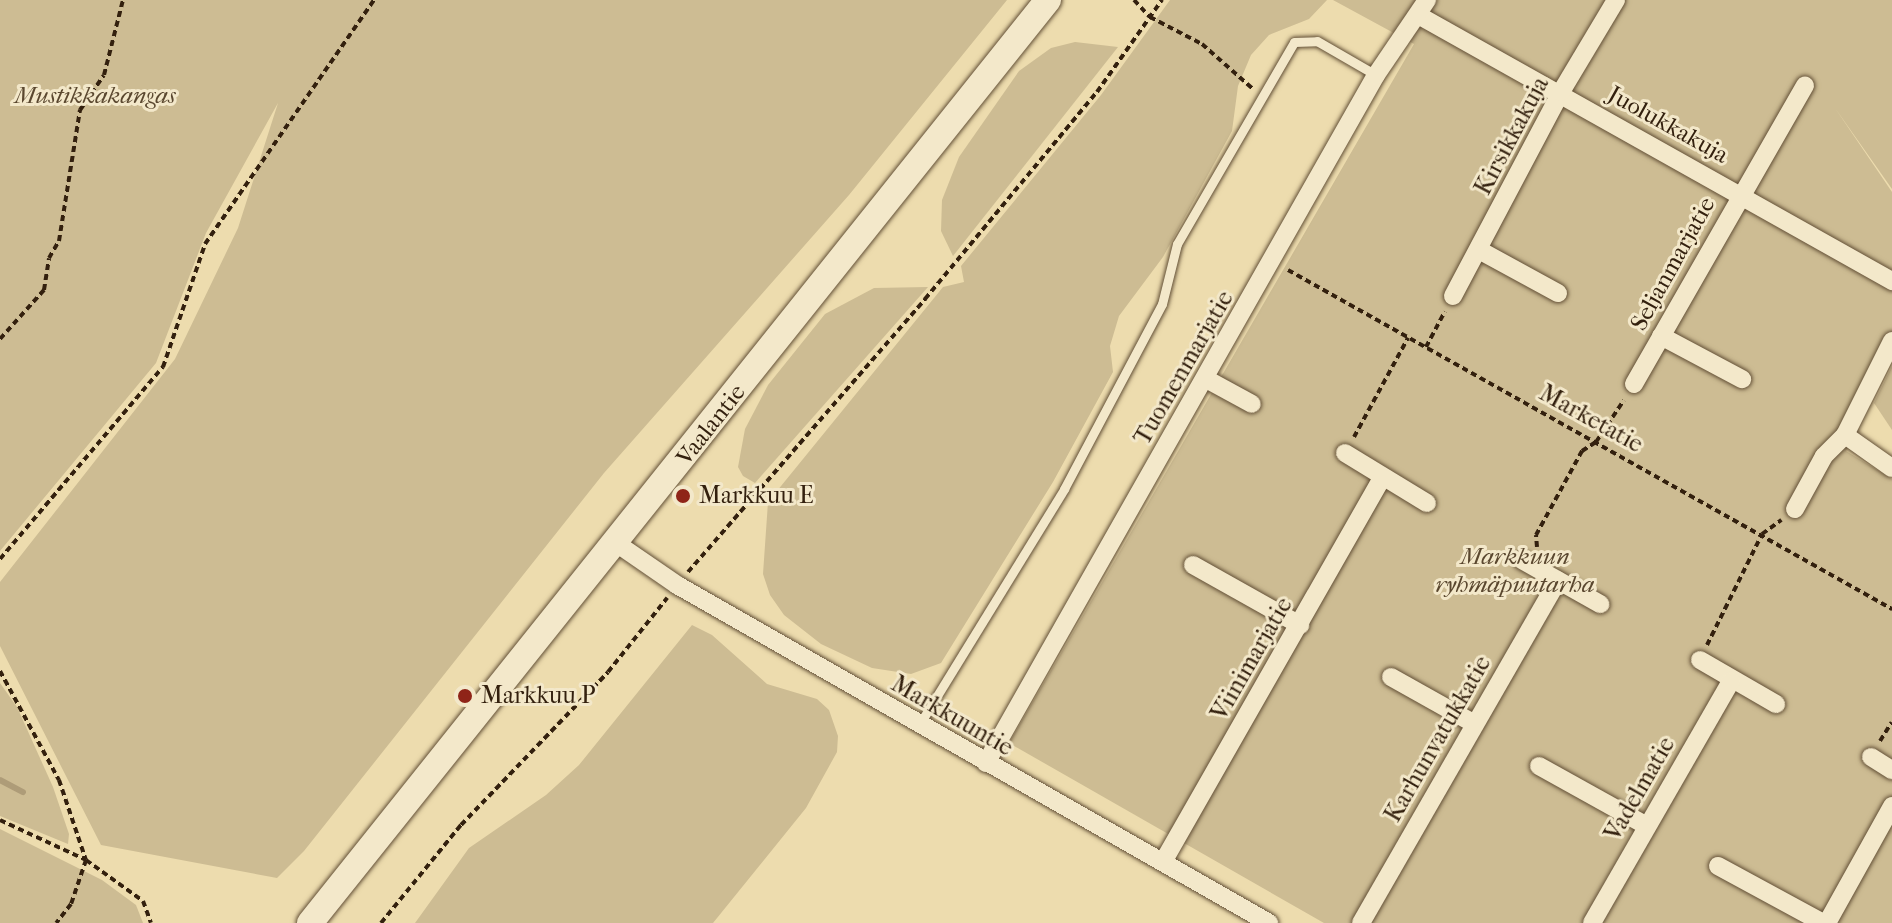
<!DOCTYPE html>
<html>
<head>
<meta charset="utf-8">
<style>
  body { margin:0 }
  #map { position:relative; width:1892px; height:923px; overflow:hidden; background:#eddcae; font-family:"IM FELL French Canon",serif }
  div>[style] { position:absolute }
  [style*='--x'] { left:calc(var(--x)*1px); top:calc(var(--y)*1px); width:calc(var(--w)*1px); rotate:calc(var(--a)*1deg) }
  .green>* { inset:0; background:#cdbc93 }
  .stream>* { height:6px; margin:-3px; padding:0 3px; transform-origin:3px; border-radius:3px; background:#ae9c78 }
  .path>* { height:4px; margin-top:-2px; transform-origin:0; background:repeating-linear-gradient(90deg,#33200e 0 6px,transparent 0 10px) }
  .roads { filter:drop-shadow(0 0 2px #624f36) drop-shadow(0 0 2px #624f36) }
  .lane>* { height:9px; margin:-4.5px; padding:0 4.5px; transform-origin:4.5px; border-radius:4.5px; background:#f3e8ca }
  .street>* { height:18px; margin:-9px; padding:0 9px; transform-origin:9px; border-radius:9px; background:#f3e8ca }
  .secondary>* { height:26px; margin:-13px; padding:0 13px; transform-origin:13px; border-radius:13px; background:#f3e8ca }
  .dots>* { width:22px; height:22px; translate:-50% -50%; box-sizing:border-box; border:4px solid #f3e8ca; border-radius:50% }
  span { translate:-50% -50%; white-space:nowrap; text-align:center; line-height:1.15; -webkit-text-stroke:6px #f3e8ca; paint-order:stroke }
  .park-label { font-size:24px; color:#5a472f; font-style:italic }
  .street-label { font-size:24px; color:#33200e }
  .poi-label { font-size:24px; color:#33200e }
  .left { translate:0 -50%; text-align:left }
</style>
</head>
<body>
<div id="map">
  <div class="green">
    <i style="clip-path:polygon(0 0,1007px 0,849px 195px,604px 473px,304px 851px,277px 878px,101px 845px,0 646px,0 582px,175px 359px,238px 228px,278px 103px,206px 233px,156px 363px,0 551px)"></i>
    <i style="clip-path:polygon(1170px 0,1327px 0,1309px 19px,1269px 35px,1251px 55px,1238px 86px,1232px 131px,1163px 257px,1119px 316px,1110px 346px,1113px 372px,1053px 482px,941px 663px,911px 674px,872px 668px,821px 644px,784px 615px,770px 595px,763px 574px,768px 502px,943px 287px,964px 282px,961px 266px,1101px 95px)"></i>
    <i style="clip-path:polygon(1333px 0,1892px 0,1892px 189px,1835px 108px,1892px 192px,1892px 361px,1846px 451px,1892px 479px,1892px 923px,1324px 923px,1009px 743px,1414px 44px)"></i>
    <i style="clip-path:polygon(1075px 42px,1118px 47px,953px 256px,941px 231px,942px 200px,959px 157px,1019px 71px,1051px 48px)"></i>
    <i style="clip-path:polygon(928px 287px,755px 483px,743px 476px,738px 467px,745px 429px,768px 385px,825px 314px,874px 288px)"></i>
    <i style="clip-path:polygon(1892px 366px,1892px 430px,1874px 403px)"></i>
    <i style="clip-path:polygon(692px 625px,712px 635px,767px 684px,817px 699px,829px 710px,838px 736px,837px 752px,806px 808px,713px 923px,415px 923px,469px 848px,546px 795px,579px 765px)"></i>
    <i style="clip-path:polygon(0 683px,17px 707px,53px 787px,69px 834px,68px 844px,0 816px)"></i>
    <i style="clip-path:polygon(0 829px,102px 880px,136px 905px,143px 923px,0 923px)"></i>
  </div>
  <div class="stream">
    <i style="--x:0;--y:780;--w:26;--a:28"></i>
  </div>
  <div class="path">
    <i style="--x:1134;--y:0;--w:23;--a:47"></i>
    <i style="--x:1150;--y:17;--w:59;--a:27.4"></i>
    <i style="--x:1202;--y:44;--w:68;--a:41.4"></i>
    <i style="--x:1288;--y:270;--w:693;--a:29.3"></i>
    <i style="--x:0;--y:339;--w:66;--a:-48.1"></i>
    <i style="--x:44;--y:290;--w:32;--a:-81"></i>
    <i style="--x:49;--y:258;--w:20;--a:-60"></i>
    <i style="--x:59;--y:241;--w:133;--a:-80.9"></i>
    <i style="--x:80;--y:110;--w:42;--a:-55.6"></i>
    <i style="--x:104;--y:75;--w:77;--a:-75.8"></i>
    <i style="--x:1426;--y:347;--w:40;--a:-62"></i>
    <i style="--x:1354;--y:437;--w:113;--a:-61.4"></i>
    <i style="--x:1537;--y:547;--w:12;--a:-95"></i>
    <i style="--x:1536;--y:535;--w:96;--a:-61.3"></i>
    <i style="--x:1582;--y:451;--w:17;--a:-33"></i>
    <i style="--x:1596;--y:442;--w:50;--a:-56.3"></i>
    <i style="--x:0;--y:559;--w:252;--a:-49.7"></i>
    <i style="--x:163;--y:367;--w:130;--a:-71.1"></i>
    <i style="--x:205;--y:244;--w:297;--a:-55.3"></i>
    <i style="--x:688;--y:572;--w:362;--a:-49"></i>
    <i style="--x:925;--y:299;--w:269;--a:-50.3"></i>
    <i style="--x:1097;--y:92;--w:113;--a:-54.8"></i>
    <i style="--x:1707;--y:645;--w:124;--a:-63.6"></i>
    <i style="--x:1762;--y:534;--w:24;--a:-36"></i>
    <i style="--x:0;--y:671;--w:124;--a:61.6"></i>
    <i style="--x:59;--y:780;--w:84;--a:71.4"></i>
    <i style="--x:86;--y:860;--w:46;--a:108.8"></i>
    <i style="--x:71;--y:904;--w:24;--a:128"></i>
    <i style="--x:1880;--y:741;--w:22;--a:-58"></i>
    <i style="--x:0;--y:820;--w:95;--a:24.9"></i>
    <i style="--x:86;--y:860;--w:70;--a:35.7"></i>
    <i style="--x:143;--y:901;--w:23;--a:70"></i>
    <i style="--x:381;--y:923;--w:127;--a:-50.8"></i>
    <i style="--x:461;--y:825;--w:212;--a:-46.1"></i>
    <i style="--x:608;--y:672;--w:95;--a:-51.4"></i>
  </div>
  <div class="roads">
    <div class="lane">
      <i style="--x:919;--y:725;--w:277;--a:-58.4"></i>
      <i style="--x:1064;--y:489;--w:209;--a:-62.1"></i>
      <i style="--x:1162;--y:304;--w:62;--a:-76"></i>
      <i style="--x:1177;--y:244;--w:233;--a:-59.9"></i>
      <i style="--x:1294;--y:42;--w:23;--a:-2"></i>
      <i style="--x:1317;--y:41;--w:68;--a:30"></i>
    </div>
    <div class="street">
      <i style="--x:1418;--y:15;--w:544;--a:29.3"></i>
      <i style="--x:1479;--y:250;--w:90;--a:28.6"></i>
      <i style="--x:1453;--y:296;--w:231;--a:-62.1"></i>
      <i style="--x:1561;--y:92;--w:107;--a:-59.1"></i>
      <i style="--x:1661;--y:336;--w:92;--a:28"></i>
      <i style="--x:1206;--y:379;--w:52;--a:28.5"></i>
      <i style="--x:1634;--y:384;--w:344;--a:-60.2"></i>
      <i style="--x:1845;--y:435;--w:57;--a:35.1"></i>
      <i style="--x:1345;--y:453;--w:96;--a:31.4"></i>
      <i style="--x:1795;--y:509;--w:60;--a:-61.3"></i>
      <i style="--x:1824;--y:456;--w:30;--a:-45"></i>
      <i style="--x:1845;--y:435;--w:105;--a:-63.4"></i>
      <i style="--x:616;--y:543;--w:74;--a:34.5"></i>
      <i style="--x:677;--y:585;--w:682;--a:29.72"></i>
      <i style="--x:1522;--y:560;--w:90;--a:29.4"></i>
      <i style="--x:1193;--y:565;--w:123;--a:29.3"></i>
      <i style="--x:1700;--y:660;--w:88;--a:30.1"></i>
      <i style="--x:1391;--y:677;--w:94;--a:29.3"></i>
      <i style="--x:1871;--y:757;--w:25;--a:32"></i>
      <i style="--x:986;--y:763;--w:791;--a:-60.45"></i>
      <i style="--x:1376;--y:75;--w:91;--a:-55.8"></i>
      <i style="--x:1539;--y:766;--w:121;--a:29.1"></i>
      <i style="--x:1163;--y:862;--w:442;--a:-60.3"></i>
      <i style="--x:1718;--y:866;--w:119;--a:28.5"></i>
      <i style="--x:1361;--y:923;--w:395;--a:-60.1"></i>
      <i style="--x:1592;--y:923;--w:279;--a:-60.1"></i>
      <i style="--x:1827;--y:923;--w:134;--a:-60.9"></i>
    </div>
    <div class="secondary">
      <i style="--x:310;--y:923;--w:1182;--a:-51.36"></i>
    </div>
  </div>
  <div class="dots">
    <i style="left:683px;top:496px;background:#8f2418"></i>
    <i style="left:465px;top:696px;background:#8f2418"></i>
  </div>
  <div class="park-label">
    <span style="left:95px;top:96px">Mustikkakangas</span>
    <span style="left:1515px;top:571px">Markkuun<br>ryhmäpuutarha</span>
  </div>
  <div class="street-label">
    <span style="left:1668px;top:125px;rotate:29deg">Juolukkakuja</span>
    <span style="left:1512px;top:136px;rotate:-62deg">Kirsikkakuja</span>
    <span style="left:1673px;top:264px;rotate:-61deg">Seljanmarjatie</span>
    <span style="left:1184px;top:368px;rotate:-60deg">Tuomenmarjatie</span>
    <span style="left:1591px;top:419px;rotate:29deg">Marketatie</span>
    <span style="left:711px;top:425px;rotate:-52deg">Vaalantie</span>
    <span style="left:1252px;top:659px;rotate:-60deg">Viinimarjatie</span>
    <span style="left:952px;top:716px;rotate:30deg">Markkuuntie</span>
    <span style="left:1438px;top:739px;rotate:-60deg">Karhunvatukkatie</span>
    <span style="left:1640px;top:789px;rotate:-60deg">Vadelmatie</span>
  </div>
  <div class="poi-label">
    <span class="left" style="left:699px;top:496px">Markkuu E</span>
    <span class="left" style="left:481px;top:696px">Markkuu P</span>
  </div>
</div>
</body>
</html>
